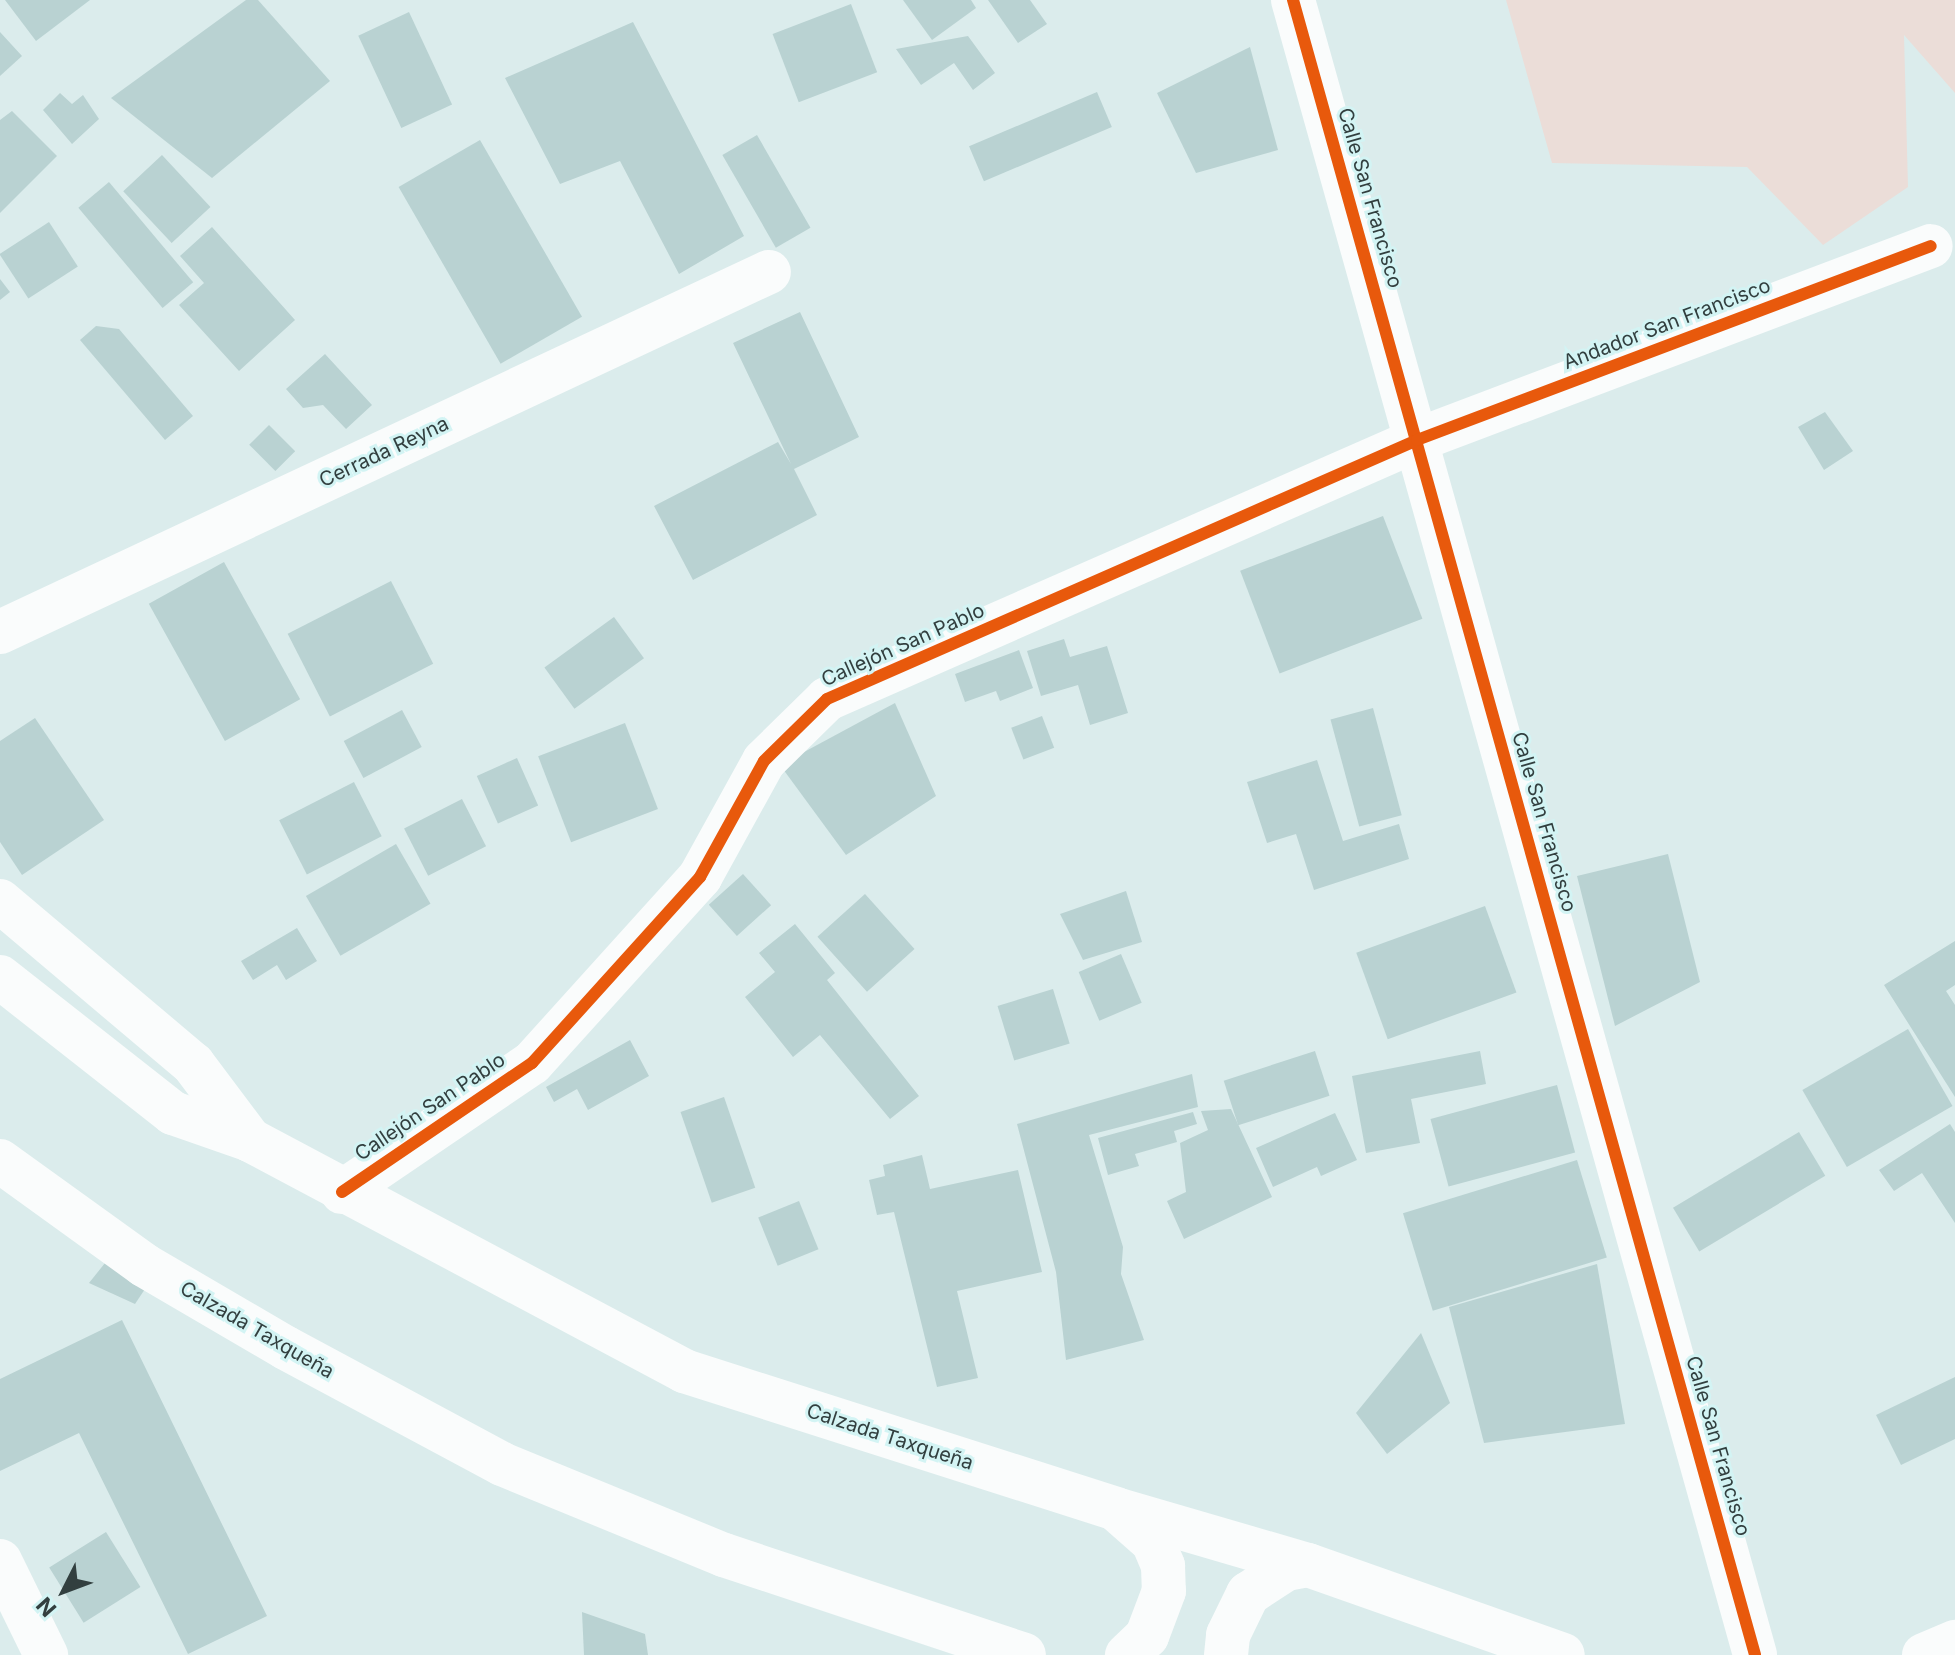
<!DOCTYPE html>
<html>
<head>
<meta charset="utf-8">
<style>
  body { margin:0 }
  #map { position:relative; width:1955px; height:1655px; overflow:hidden; background:#dbecec; font-family:Inter,sans-serif }
  div>[style] { position:absolute }
  [style*='--x'] { left:calc(var(--x)*1px); top:calc(var(--y)*1px); width:calc(var(--w)*1px); rotate:calc(var(--a)*1deg) }
  .green>* { inset:0; background:#ebddd8 }
  .building>* { inset:0; background:#b9d2d2; transform-origin:0 0 }
  .street>* { height:44px; margin:-22px; padding:0 22px; transform-origin:22px; border-radius:22px; background:#fafcfc }
  .secondary>* { height:44px; margin:-22px; padding:0 22px; transform-origin:22px; border-radius:22px; background:#fafcfc }
  .cycleway>* { height:12px; margin:-6px; padding:0 6px; transform-origin:6px; border-radius:6px; background:#e8590c }
  span { translate:-50% -50%; white-space:nowrap; text-align:center; line-height:1.15; -webkit-text-stroke:6px #d3f4f4; paint-order:stroke }
  .street-label { font-size:20px; color:#323f3f }
  .north { position:absolute; left:24px; top:1551px; width:80px; height:80px; -webkit-text-stroke:6px #d3f4f4; paint-order:stroke; rotate:228deg; font-size:22px; font-weight:700; line-height:32px; text-align:center; color:#323f3f }
  .north::after { content:''; display:block; margin:auto; width:28px; height:36px; background:#323f3f; clip-path:polygon(50% 0,100% 100%,50% 72%,0 100%) }
</style>
</head>
<body>
<div id="map">
  <div class="green">
    <i style="clip-path:polygon(1506px 0,1955px 0,1955px 93px,1904px 35px,1908px 187px,1823px 245px,1747px 167px,1552px 163px)"></i>
  </div>
  <div class="building">
    <i style="clip-path:polygon(5px 0,90px 0,36px 41px)"></i>
    <i style="clip-path:polygon(246px 0,258px 0,330px 81px,212px 178px,111px 98px)"></i>
    <i style="clip-path:polygon(903px 0,971px 0,976px 8px,932px 40px)"></i>
    <i style="clip-path:polygon(988px 0,1030px 0,1047px 24px,1018px 43px)"></i>
    <i style="left:851px;top:4px;width:73px;height:84px;rotate:69deg"></i>
    <i style="left:409px;top:12px;width:102px;height:56px;rotate:65deg"></i>
    <i style="clip-path:polygon(633px 22px,744px 236px,679px 274px,620px 161px,560px 184px,505px 78px)"></i>
    <i style="clip-path:polygon(0 32px,22px 56px,0 76px)"></i>
    <i style="clip-path:polygon(968px 36px,995px 73px,973px 90px,954px 63px,921px 85px,896px 49px)"></i>
    <i style="clip-path:polygon(1250px 47px,1278px 150px,1196px 173px,1157px 93px)"></i>
    <i style="left:1097px;top:92px;width:38px;height:139px;rotate:67deg"></i>
    <i style="clip-path:polygon(60px 93px,72px 104px,83px 95px,99px 119px,72px 144px,43px 110px)"></i>
    <i style="clip-path:polygon(12px 111px,57px 156px,0 213px,0 120px)"></i>
    <i style="left:757px;top:135px;width:107px;height:40px;rotate:60deg"></i>
    <i style="left:480px;top:140px;width:204px;height:94px;rotate:60deg"></i>
    <i style="left:162px;top:155px;width:71px;height:53px;rotate:47deg"></i>
    <i style="left:109px;top:182px;width:131px;height:40px;rotate:50deg"></i>
    <i style="left:49px;top:222px;width:53px;height:59px;rotate:57deg"></i>
    <i style="clip-path:polygon(212px 227px,295px 320px,239px 371px,179px 305px,204px 283px,180px 256px)"></i>
    <i style="clip-path:polygon(0 279px,10px 292px,0 300px)"></i>
    <i style="clip-path:polygon(800px 312px,859px 437px,794px 469px,817px 515px,693px 580px,654px 506px,778px 442px,791px 464px,733px 343px)"></i>
    <i style="clip-path:polygon(96px 326px,119px 329px,193px 416px,165px 440px,80px 340px)"></i>
    <i style="clip-path:polygon(325px 354px,372px 405px,346px 429px,323px 405px,303px 408px,286px 389px)"></i>
    <i style="clip-path:polygon(1825px 412px,1853px 451px,1824px 470px,1798px 427px)"></i>
    <i style="left:269px;top:425px;width:37px;height:28px;rotate:45deg"></i>
    <i style="left:1383px;top:516px;width:110px;height:153px;rotate:69deg"></i>
    <i style="left:224px;top:562px;width:157px;height:86px;rotate:61deg"></i>
    <i style="left:391px;top:581px;width:93px;height:116px;rotate:63deg"></i>
    <i style="left:614px;top:617px;width:51px;height:86px;rotate:54deg"></i>
    <i style="clip-path:polygon(1064px 639px,1070px 657px,1107px 646px,1128px 713px,1090px 725px,1078px 685px,1041px 696px,1027px 651px)"></i>
    <i style="clip-path:polygon(1019px 650px,1033px 688px,1000px 701px,996px 691px,965px 702px,955px 674px)"></i>
    <i style="clip-path:polygon(895px 703px,936px 796px,846px 855px,780px 765px)"></i>
    <i style="left:1373px;top:708px;width:111px;height:44px;rotate:75deg"></i>
    <i style="left:402px;top:710px;width:42px;height:66px;rotate:62deg"></i>
    <i style="left:1042px;top:716px;width:34px;height:33px;rotate:69deg"></i>
    <i style="clip-path:polygon(35px 718px,104px 820px,22px 875px,0 842px,0 741px)"></i>
    <i style="left:625px;top:723px;width:92px;height:93px;rotate:69deg"></i>
    <i style="left:517px;top:758px;width:52px;height:44px;rotate:66deg"></i>
    <i style="clip-path:polygon(1317px 760px,1343px 841px,1399px 824px,1409px 859px,1314px 890px,1296px 834px,1267px 843px,1247px 782px)"></i>
    <i style="left:354px;top:782px;width:61px;height:84px;rotate:63deg"></i>
    <i style="left:462px;top:799px;width:53px;height:65px;rotate:63deg"></i>
    <i style="left:396px;top:844px;width:69px;height:104px;rotate:60deg"></i>
    <i style="clip-path:polygon(1668px 854px,1700px 982px,1615px 1026px,1577px 876px)"></i>
    <i style="left:743px;top:874px;width:42px;height:46px;rotate:48deg"></i>
    <i style="clip-path:polygon(1126px 891px,1142px 942px,1083px 960px,1060px 914px)"></i>
    <i style="left:865px;top:894px;width:74px;height:64px;rotate:48deg"></i>
    <i style="left:1485px;top:906px;width:92px;height:137px;rotate:70deg"></i>
    <i style="clip-path:polygon(795px 924px,835px 973px,827px 980px,919px 1096px,890px 1119px,820px 1035px,793px 1057px,745px 997px,775px 972px,759px 953px)"></i>
    <i style="clip-path:polygon(297px 928px,317px 961px,286px 980px,277px 965px,253px 980px,241px 961px)"></i>
    <i style="clip-path:polygon(1955px 941px,1955px 985px,1946px 991px,1955px 1005px,1955px 1097px,1884px 985px)"></i>
    <i style="left:1121px;top:954px;width:53px;height:46px;rotate:67deg"></i>
    <i style="left:1053px;top:989px;width:57px;height:58px;rotate:73deg"></i>
    <i style="left:1908px;top:1029px;width:89px;height:122px;rotate:60deg"></i>
    <i style="clip-path:polygon(630px 1040px,649px 1076px,588px 1110px,577px 1089px,554px 1102px,546px 1087px)"></i>
    <i style="left:1315px;top:1051px;width:47px;height:96px;rotate:72deg"></i>
    <i style="clip-path:polygon(1480px 1051px,1486px 1084px,1411px 1099px,1420px 1143px,1366px 1153px,1352px 1076px)"></i>
    <i style="clip-path:polygon(1192px 1074px,1198px 1107px,1089px 1135px,1123px 1247px,1121px 1274px,1144px 1340px,1066px 1360px,1056px 1272px,1017px 1124px)"></i>
    <i style="left:1557px;top:1085px;width:70px;height:131px;rotate:75deg"></i>
    <i style="left:724px;top:1097px;width:96px;height:46px;rotate:71deg"></i>
    <i style="clip-path:polygon(1231px 1109px,1272px 1197px,1184px 1239px,1167px 1201px,1186px 1192px,1180px 1143px,1208px 1130px,1201px 1111px)"></i>
    <i style="clip-path:polygon(1193px 1112px,1197px 1124px,1174px 1131px,1177px 1142px,1135px 1154px,1139px 1166px,1108px 1175px,1098px 1138px)"></i>
    <i style="clip-path:polygon(1335px 1113px,1357px 1160px,1321px 1176px,1317px 1167px,1273px 1187px,1256px 1148px)"></i>
    <i style="clip-path:polygon(1950px 1124px,1955px 1132px,1955px 1223px,1922px 1173px,1894px 1191px,1879px 1170px)"></i>
    <i style="left:1799px;top:1132px;width:51px;height:147px;rotate:59deg"></i>
    <i style="clip-path:polygon(922px 1155px,930px 1189px,1018px 1170px,1042px 1272px,957px 1291px,978px 1378px,937px 1387px,894px 1212px,877px 1215px,869px 1180px,885px 1176px,883px 1165px)"></i>
    <i style="left:1577px;top:1160px;width:102px;height:182px;rotate:73deg"></i>
    <i style="left:799px;top:1201px;width:52px;height:44px;rotate:68deg"></i>
    <i style="clip-path:polygon(109px 1258px,149px 1283px,135px 1304px,89px 1283px)"></i>
    <i style="clip-path:polygon(1597px 1264px,1625px 1424px,1484px 1443px,1449px 1307px)"></i>
    <i style="clip-path:polygon(122px 1320px,267px 1616px,188px 1654px,79px 1433px,0 1471px,0 1379px)"></i>
    <i style="clip-path:polygon(1421px 1333px,1450px 1403px,1387px 1454px,1356px 1413px)"></i>
    <i style="clip-path:polygon(1955px 1377px,1955px 1439px,1901px 1465px,1876px 1415px)"></i>
    <i style="left:106px;top:1532px;width:65px;height:67px;rotate:58deg"></i>
    <i style="clip-path:polygon(582px 1612px,645px 1634px,648px 1655px,584px 1655px)"></i>
  </div>
  <div class="street">
    <i style="--x:1293;--y:0;--w:1718;--a:74.4"></i>
    <i style="--x:0;--y:632;--w:849;--a:-25.09"></i>
    <i style="--x:342;--y:1192;--w:230;--a:-34.2"></i>
    <i style="--x:532;--y:1063;--w:251;--a:-47.9"></i>
    <i style="--x:700;--y:877;--w:132;--a:-61.1"></i>
    <i style="--x:764;--y:761;--w:88;--a:-44.5"></i>
    <i style="--x:827;--y:699;--w:644;--a:-23.7"></i>
    <i style="--x:1417;--y:440;--w:549;--a:-20.68"></i>
    <i style="--x:0;--y:1561;--w:105;--a:63.9"></i>
    <i style="--x:1924;--y:1655;--w:34;--a:-23"></i>
  </div>
  <div class="secondary">
    <i style="--x:0;--y:901;--w:253;--a:40.2"></i>
    <i style="--x:193;--y:1064;--w:95;--a:53.1"></i>
    <i style="--x:0;--y:977;--w:220;--a:38.2"></i>
    <i style="--x:173;--y:1113;--w:82;--a:19.3"></i>
    <i style="--x:250;--y:1140;--w:492;--a:28"></i>
    <i style="--x:684;--y:1371;--w:454;--a:17.7"></i>
    <i style="--x:1116;--y:1509;--w:200;--a:16.3"></i>
    <i style="--x:1308;--y:1565;--w:270;--a:19.4"></i>
    <i style="--x:0;--y:1161;--w:178;--a:35.8"></i>
    <i style="--x:144;--y:1265;--w:164;--a:30.3"></i>
    <i style="--x:286;--y:1348;--w:245;--a:28.2"></i>
    <i style="--x:502;--y:1464;--w:240;--a:22.3"></i>
    <i style="--x:724;--y:1555;--w:316;--a:18.4"></i>
    <i style="--x:1119;--y:1512;--w:45;--a:41.4"></i>
    <i style="--x:1153;--y:1542;--w:26;--a:67"></i>
    <i style="--x:1163;--y:1566;--w:25;--a:88"></i>
    <i style="--x:1164;--y:1591;--w:48;--a:110.7"></i>
    <i style="--x:1147;--y:1636;--w:28;--a:136"></i>
    <i style="--x:1226;--y:1655;--w:20;--a:-84"></i>
    <i style="--x:1228;--y:1635;--w:46;--a:-64"></i>
    <i style="--x:1248;--y:1594;--w:45;--a:-33.3"></i>
    <i style="--x:1286;--y:1569;--w:22;--a:-10"></i>
  </div>
  <div class="cycleway">
    <i style="--x:1293;--y:0;--w:1718;--a:74.4"></i>
    <i style="--x:342;--y:1192;--w:230;--a:-34.2"></i>
    <i style="--x:532;--y:1063;--w:251;--a:-47.9"></i>
    <i style="--x:700;--y:877;--w:132;--a:-61.1"></i>
    <i style="--x:764;--y:761;--w:88;--a:-44.5"></i>
    <i style="--x:827;--y:699;--w:644;--a:-23.7"></i>
    <i style="--x:1417;--y:440;--w:549;--a:-20.68"></i>
  </div>
  <div class="street-label">
    <span style="left:1370px;top:198px;rotate:74deg">Calle San Francisco</span>
    <span style="left:1667px;top:324px;rotate:-21deg">Andador San Francisco</span>
    <span style="left:384px;top:452px;rotate:-25deg">Cerrada Reyna</span>
    <span style="left:903px;top:645px;rotate:-24deg">Callejón San Pablo</span>
    <span style="left:1544px;top:822px;rotate:74deg">Calle San Francisco</span>
    <span style="left:430px;top:1107px;rotate:-34deg">Callejón San Pablo</span>
    <span style="left:257px;top:1330px;rotate:30deg">Calzada Taxqueña</span>
    <span style="left:890px;top:1437px;rotate:18deg">Calzada Taxqueña</span>
    <span style="left:1718px;top:1446px;rotate:74deg">Calle San Francisco</span>
  </div>
  <div class="north">N</div>
</div>
</body>
</html>
